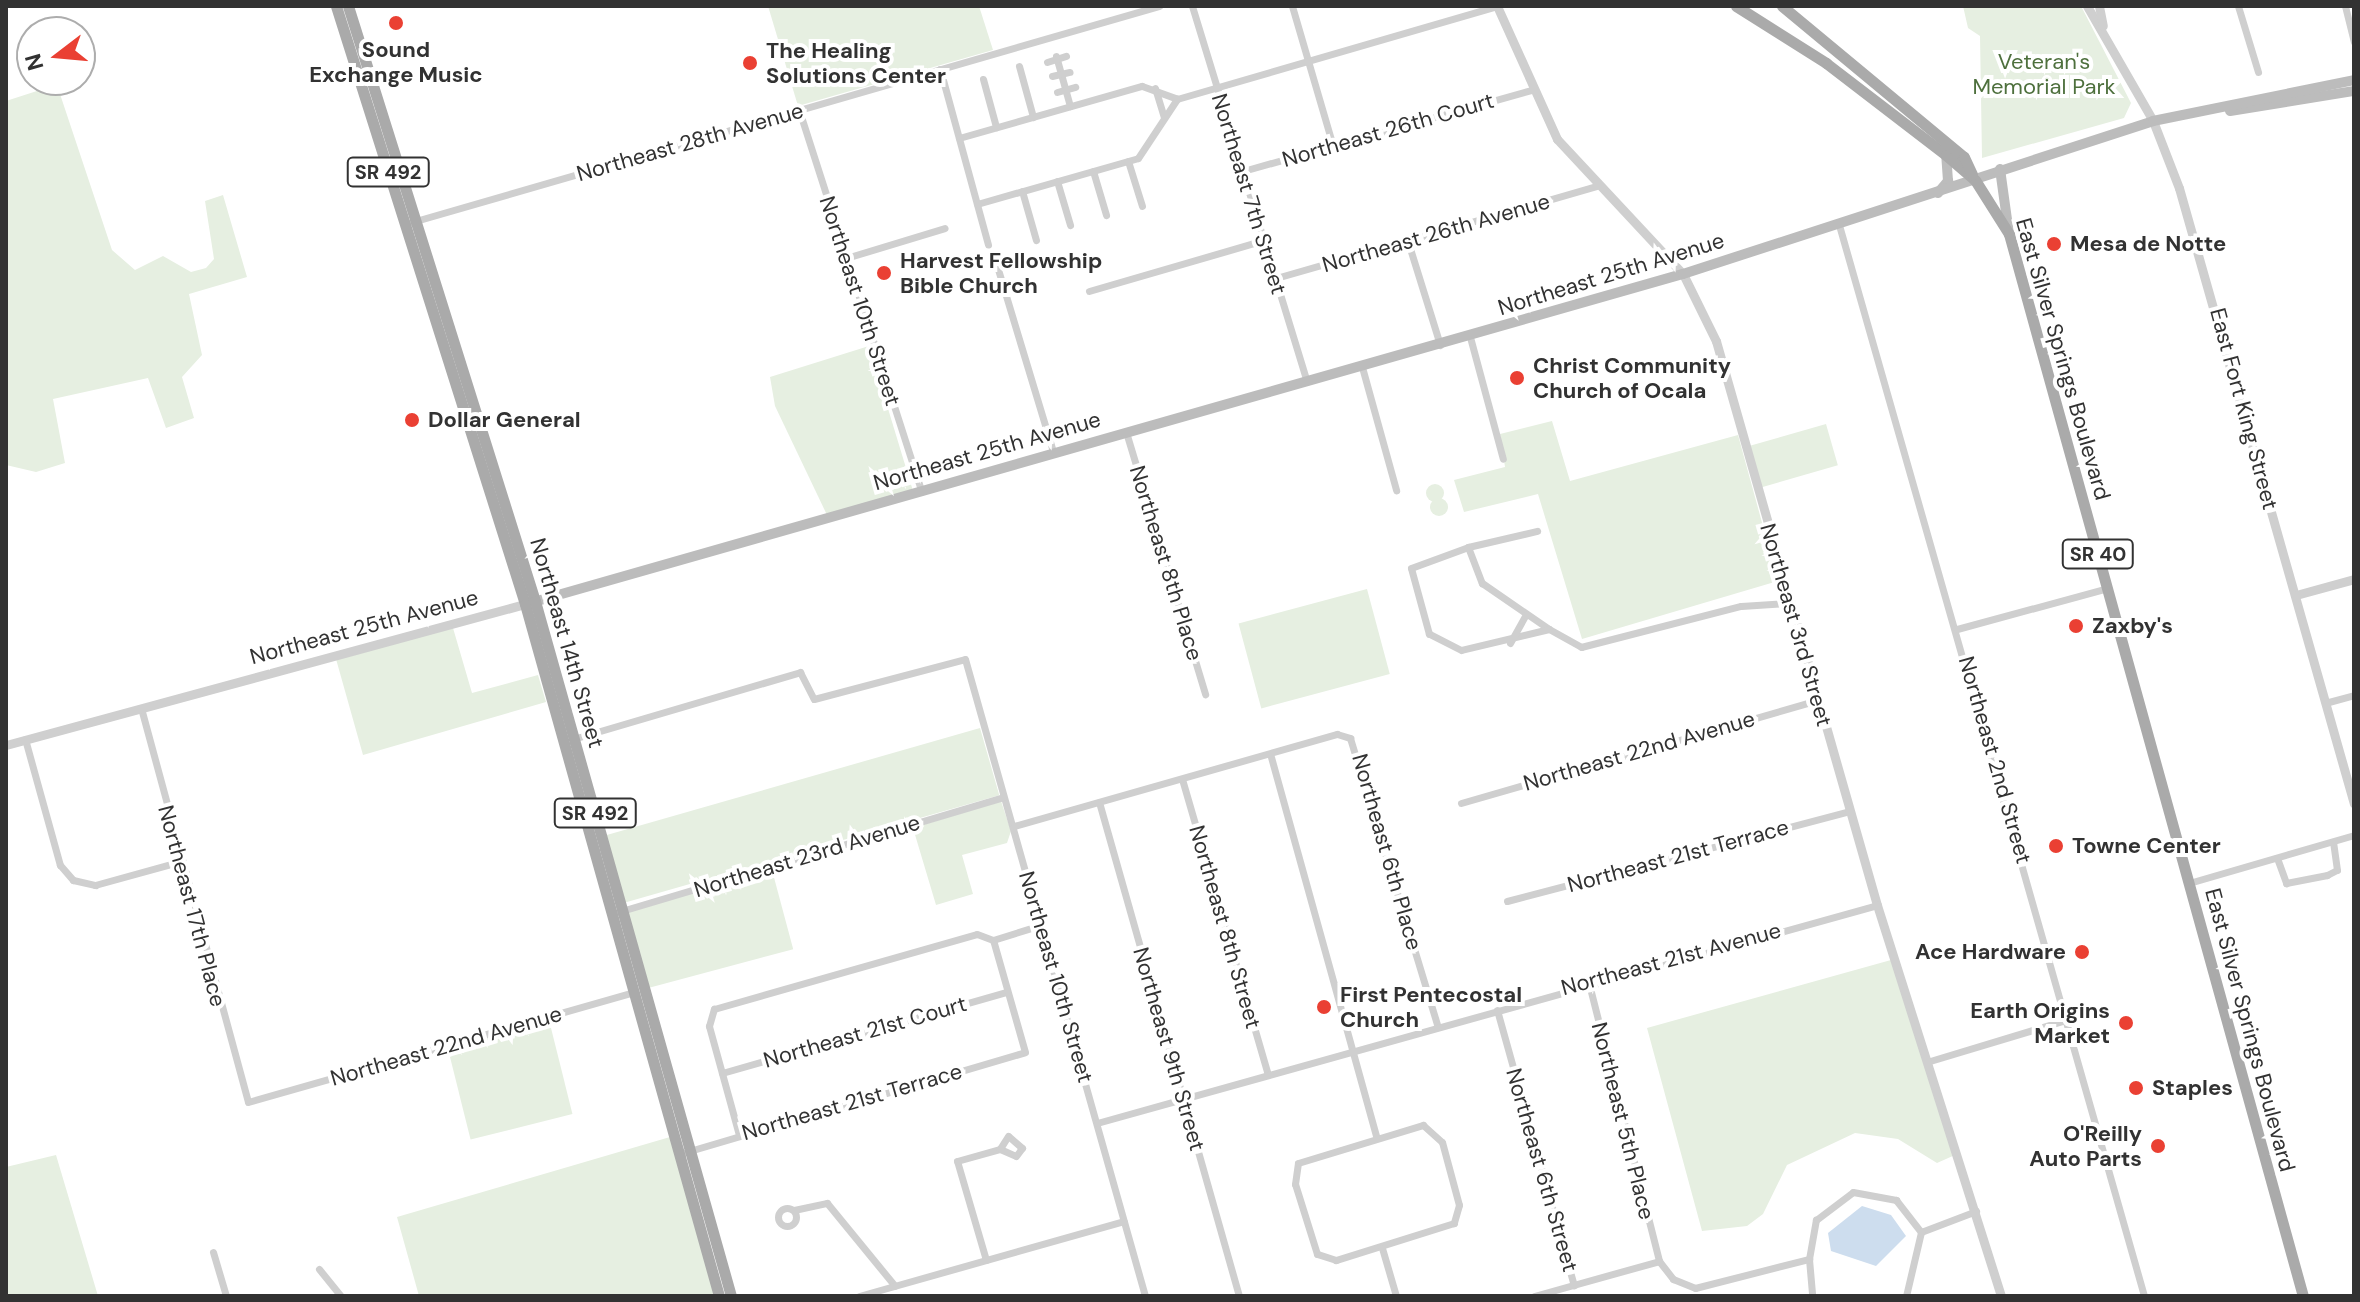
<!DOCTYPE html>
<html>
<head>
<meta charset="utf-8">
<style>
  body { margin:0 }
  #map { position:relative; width:2360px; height:1302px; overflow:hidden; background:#fff; font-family:"DM Sans",sans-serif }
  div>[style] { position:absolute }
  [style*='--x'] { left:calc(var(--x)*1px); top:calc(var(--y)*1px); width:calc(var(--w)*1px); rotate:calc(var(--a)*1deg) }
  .green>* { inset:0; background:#e6efe1; transform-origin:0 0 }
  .round { border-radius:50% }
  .water>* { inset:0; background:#cdddee }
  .minor>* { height:7px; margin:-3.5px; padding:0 3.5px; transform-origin:3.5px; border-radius:3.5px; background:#cfcfcf }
  .minor>.ring { margin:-3.5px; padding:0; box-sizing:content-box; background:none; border:7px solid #cfcfcf; border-radius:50% }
  .tertiary>* { height:9px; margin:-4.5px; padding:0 4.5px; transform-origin:4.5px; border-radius:4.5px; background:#cfcfcf }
  .secondary>* { height:10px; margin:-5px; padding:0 5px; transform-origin:5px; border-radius:5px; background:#bcbcbc }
  .primary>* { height:11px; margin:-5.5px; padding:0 5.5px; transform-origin:5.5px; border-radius:5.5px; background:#aaa }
  .dots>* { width:22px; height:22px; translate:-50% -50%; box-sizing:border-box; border:4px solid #fff; border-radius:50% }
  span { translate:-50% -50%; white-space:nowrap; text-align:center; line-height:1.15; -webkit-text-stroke:8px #fff; paint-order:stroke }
  .shield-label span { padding:2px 6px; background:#fff; border:2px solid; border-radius:6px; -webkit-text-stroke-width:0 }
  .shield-label { font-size:20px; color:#323232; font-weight:700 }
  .poi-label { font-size:22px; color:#323232; font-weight:700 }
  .left { translate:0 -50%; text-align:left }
  .right { translate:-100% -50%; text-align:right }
  .park-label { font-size:22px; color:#4e703d }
  .street-label { font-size:22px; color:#323232 }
  .frame { position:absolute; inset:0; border:8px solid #323232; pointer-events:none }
  .north { position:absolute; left:16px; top:16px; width:80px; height:80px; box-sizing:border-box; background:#fff; border:2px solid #adadad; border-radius:50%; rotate:254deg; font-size:22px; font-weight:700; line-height:32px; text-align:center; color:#323232 }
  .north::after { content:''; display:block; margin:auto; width:28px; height:36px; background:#ea4033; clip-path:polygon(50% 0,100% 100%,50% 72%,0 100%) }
</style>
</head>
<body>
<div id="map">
  <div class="green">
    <i style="clip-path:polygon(768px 6px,979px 6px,993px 50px,798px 106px)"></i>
    <i style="clip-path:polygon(2081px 6px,2131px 103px,2124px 118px,1982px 158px,1980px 36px,1968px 28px,1963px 6px)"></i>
    <i style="clip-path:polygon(40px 90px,59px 91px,112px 250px,135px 270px,163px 256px,191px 272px,206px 268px,214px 259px,205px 201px,223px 195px,247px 277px,189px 294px,202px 355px,182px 377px,194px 418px,166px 428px,148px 378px,53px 399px,65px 463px,36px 472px,6px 465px,6px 101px)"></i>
    <i style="clip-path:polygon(869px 346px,913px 491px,827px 515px,775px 406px,770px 377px)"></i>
    <i style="clip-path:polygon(1552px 421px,1570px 481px,1738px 435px,1778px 581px,1582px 639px,1538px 494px,1464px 512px,1454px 480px,1505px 467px,1500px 434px)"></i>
    <i style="left:1826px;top:424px;width:43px;height:80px;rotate:74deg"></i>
    <i class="round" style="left:1426px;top:484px;width:18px;height:18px"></i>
    <i class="round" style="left:1430px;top:498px;width:18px;height:18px"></i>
    <i style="left:1367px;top:589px;width:88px;height:133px;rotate:75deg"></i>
    <i style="clip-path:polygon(453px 628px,472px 693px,538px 675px,546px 702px,363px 755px,336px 659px)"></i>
    <i style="left:980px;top:728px;width:70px;height:390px;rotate:74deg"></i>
    <i style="clip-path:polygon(1001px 801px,1011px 831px,1007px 843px,962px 855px,973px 894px,936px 905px,913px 828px)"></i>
    <i style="left:772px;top:870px;width:82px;height:151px;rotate:75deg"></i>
    <i style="clip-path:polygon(1891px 960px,1955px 1155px,1937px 1163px,1898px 1139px,1855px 1133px,1787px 1165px,1763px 1214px,1747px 1226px,1702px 1231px,1647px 1028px)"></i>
    <i style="left:549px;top:1020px;width:97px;height:105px;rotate:76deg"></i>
    <i style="clip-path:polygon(670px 1137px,715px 1296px,419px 1296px,397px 1217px)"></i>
    <i style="clip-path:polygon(56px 1155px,98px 1296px,6px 1296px,6px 1167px)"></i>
  </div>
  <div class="water">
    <i style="clip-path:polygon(1862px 1206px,1891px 1215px,1906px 1236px,1876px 1266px,1831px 1251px,1828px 1233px)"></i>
  </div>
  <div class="minor">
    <i style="--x:1192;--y:6;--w:393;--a:73"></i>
    <i style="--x:1292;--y:6;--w:146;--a:73.7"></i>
    <i style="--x:2238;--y:6;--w:69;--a:73.1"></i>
    <i style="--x:2345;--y:6;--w:37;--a:76"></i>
    <i style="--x:1056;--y:56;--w:52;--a:74.4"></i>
    <i style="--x:1047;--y:62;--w:20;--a:-18"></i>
    <i style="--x:1019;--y:66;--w:53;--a:74.6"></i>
    <i style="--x:940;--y:69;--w:182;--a:74.7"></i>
    <i style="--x:1052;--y:76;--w:18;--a:-13"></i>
    <i style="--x:983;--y:79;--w:50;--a:74.8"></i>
    <i style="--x:1155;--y:88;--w:30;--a:73"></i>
    <i style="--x:1057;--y:92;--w:19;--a:-16"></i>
    <i style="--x:1177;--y:99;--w:333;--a:-16.2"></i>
    <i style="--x:799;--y:110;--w:401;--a:72.2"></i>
    <i style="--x:959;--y:138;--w:190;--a:-15.9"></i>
    <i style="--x:1142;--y:86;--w:37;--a:20"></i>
    <i style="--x:1128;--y:161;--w:47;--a:72.7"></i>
    <i style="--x:1093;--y:171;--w:46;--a:73.5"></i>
    <i style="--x:1243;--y:171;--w:302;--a:-15.7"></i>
    <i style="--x:1057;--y:181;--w:46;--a:73.5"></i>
    <i style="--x:1022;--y:191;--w:51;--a:74.1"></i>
    <i style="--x:977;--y:204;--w:167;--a:-15.9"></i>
    <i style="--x:1138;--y:158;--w:71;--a:-56.5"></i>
    <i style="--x:412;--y:222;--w:778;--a:-16.13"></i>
    <i style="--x:1839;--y:225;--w:1114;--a:74.1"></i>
    <i style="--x:1408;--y:242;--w:108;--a:72.7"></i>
    <i style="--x:846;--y:258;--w:103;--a:-16.9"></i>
    <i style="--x:997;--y:266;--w:194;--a:73.2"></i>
    <i style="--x:1276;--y:278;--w:333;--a:-16"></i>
    <i style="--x:1089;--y:291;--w:182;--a:-16.2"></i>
    <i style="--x:1470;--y:337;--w:126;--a:74.9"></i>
    <i style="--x:1362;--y:367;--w:128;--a:74.5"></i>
    <i style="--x:1126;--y:432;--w:274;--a:73.2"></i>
    <i style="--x:1468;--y:547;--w:39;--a:69"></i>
    <i style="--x:1482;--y:583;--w:81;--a:34.5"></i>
    <i style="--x:1549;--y:629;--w:90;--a:166.6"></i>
    <i style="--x:1461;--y:650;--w:36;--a:-153"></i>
    <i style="--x:1429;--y:634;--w:68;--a:-105.3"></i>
    <i style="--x:1411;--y:568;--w:61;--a:-20.2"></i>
    <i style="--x:1468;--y:547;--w:71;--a:-13.1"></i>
    <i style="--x:1549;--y:629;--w:37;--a:29"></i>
    <i style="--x:1581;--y:647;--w:165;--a:-14.4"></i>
    <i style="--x:1741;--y:606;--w:47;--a:-3.7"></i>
    <i style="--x:1957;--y:629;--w:156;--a:-15.2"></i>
    <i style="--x:1510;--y:643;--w:33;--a:-61"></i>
    <i style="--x:2325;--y:703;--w:30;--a:-15"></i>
    <i style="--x:141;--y:708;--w:408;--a:74.8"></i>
    <i style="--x:248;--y:1102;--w:401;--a:-15.9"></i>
    <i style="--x:25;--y:739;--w:131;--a:74.5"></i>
    <i style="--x:60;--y:865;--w:20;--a:49"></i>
    <i style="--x:73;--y:880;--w:23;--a:13"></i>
    <i style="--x:95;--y:885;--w:86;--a:-15.5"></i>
    <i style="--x:573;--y:739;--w:237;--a:-16.4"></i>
    <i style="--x:800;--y:672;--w:30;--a:63"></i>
    <i style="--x:814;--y:699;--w:156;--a:-14.8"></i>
    <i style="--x:965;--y:659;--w:662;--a:74.22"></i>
    <i style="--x:1271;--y:757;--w:393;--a:74.5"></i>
    <i style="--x:1182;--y:779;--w:308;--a:73.8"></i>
    <i style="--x:1099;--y:802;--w:513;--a:74.18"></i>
    <i style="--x:1461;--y:803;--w:371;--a:-16.1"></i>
    <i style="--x:1014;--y:826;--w:336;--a:-15.9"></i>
    <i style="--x:1337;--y:734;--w:14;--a:17"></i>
    <i style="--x:1350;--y:738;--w:302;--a:73.1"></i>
    <i style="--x:2277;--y:858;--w:27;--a:70"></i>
    <i style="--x:2286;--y:883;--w:42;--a:-11"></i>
    <i style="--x:2327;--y:875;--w:11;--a:-27"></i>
    <i style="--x:2337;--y:870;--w:28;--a:-98"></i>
    <i style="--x:2189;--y:883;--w:172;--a:-16.2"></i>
    <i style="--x:1507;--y:901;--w:354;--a:-14.7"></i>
    <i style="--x:618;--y:912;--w:402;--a:-16.6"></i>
    <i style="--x:1588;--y:980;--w:290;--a:75.8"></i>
    <i style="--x:1497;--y:1010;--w:286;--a:74.4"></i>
    <i style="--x:1930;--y:1061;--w:142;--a:-16.8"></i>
    <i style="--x:722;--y:1073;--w:296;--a:-15.9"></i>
    <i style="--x:1097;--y:1123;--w:810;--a:-15.61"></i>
    <i style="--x:1423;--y:1125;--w:25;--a:42"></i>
    <i style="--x:1442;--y:1142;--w:65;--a:74.9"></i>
    <i style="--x:1459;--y:1205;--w:19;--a:106"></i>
    <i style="--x:1454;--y:1223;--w:124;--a:162.6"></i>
    <i style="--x:1336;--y:1260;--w:20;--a:-162"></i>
    <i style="--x:1317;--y:1254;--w:73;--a:-107.4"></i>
    <i style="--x:1295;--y:1184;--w:21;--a:-82"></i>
    <i style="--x:1298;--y:1163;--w:131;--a:-16.9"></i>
    <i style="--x:739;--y:1135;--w:113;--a:-105.4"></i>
    <i style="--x:709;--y:1026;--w:18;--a:-74"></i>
    <i style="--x:714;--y:1009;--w:273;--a:-15.9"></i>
    <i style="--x:977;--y:934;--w:17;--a:21"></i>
    <i style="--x:993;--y:940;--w:50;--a:-17.4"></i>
    <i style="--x:686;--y:1152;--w:353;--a:-16.4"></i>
    <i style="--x:1025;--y:1052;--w:116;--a:-105.9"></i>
    <i class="ring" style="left:778px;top:1208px;width:11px;height:11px"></i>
    <i style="--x:794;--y:1210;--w:34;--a:-12"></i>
    <i style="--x:827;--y:1203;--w:107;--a:50.7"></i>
    <i style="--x:1921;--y:1232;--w:59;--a:-20.9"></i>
    <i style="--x:1382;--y:1248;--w:50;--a:73.7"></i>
    <i style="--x:213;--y:1252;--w:46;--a:73.5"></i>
    <i style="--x:1809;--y:1259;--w:37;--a:85"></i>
    <i style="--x:986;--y:1260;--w:103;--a:-106.3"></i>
    <i style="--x:957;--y:1161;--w:45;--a:-15.6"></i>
    <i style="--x:1000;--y:1149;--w:17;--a:24"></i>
    <i style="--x:1016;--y:1156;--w:10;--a:-53"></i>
    <i style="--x:1022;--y:1148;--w:18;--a:-139"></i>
    <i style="--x:1008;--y:1136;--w:15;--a:122"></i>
    <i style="--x:319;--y:1269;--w:35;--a:51"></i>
    <i style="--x:859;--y:1296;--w:275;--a:-15.8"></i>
    <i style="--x:1534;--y:1296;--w:130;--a:-15.6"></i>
    <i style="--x:1659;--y:1261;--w:23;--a:52"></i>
    <i style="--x:1673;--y:1279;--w:24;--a:22"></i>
    <i style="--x:1695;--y:1288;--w:118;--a:-14.3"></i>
    <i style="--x:1809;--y:1259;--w:40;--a:-80"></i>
    <i style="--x:1816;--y:1220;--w:46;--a:-37.1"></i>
    <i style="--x:1853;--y:1192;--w:44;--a:10.5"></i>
    <i style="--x:1896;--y:1200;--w:41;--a:52"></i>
    <i style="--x:1906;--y:1296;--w:66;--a:-76.8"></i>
  </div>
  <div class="tertiary">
    <i style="--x:1497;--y:6;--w:146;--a:65.7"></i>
    <i style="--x:1557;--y:139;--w:185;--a:47"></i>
    <i style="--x:1683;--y:274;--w:75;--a:63.8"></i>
    <i style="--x:1716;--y:341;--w:587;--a:74.07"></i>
    <i style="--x:1877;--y:905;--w:410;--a:72.4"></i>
    <i style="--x:2087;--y:6;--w:133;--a:60.1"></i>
    <i style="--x:2153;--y:121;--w:72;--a:68.8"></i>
    <i style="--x:2179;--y:188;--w:640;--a:74.14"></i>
    <i style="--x:2099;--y:6;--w:20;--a:79"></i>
    <i style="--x:2296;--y:595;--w:60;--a:-15.4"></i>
    <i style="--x:6;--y:745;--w:538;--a:-15.2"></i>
  </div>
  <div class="secondary">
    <i style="--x:2230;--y:111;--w:126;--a:-9.2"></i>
    <i style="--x:2000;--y:169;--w:66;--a:82.1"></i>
    <i style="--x:1938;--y:193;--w:16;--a:-50"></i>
    <i style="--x:1948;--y:181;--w:26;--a:-94"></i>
    <i style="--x:530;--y:603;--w:1199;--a:-15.93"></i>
    <i style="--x:1683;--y:274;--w:494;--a:-18"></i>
    <i style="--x:2153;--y:121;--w:205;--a:-11.5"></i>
  </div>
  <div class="primary">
    <i style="--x:336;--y:6;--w:627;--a:72.46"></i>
    <i style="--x:525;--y:604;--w:719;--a:74.34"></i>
    <i style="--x:348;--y:6;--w:624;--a:72.55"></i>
    <i style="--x:535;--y:601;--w:722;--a:74.25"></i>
    <i style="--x:1736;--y:6;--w:107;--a:32.3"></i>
    <i style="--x:1826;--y:63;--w:151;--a:37.5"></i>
    <i style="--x:1946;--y:155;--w:38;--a:41"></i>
    <i style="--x:1975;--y:180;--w:64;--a:57.8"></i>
    <i style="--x:2009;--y:234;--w:1102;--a:74.53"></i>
    <i style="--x:1782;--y:6;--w:236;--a:39.7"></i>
    <i style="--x:1964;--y:157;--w:19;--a:65"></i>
  </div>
  <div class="dots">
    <i style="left:396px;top:23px;background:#ea4033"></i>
    <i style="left:750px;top:63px;background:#ea4033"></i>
    <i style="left:2054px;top:244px;background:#ea4033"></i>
    <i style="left:884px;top:273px;background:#ea4033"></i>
    <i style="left:1517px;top:378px;background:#ea4033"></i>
    <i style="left:412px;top:420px;background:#ea4033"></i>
    <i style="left:2076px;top:626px;background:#ea4033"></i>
    <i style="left:2056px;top:846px;background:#ea4033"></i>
    <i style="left:2082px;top:952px;background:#ea4033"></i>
    <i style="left:1324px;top:1007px;background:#ea4033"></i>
    <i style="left:2126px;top:1023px;background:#ea4033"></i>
    <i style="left:2136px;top:1088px;background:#ea4033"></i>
    <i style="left:2158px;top:1146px;background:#ea4033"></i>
  </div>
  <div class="shield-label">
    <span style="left:388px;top:172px">SR 492</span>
    <span style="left:2098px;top:554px">SR 40</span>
    <span style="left:595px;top:813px">SR 492</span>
  </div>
  <div class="poi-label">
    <span style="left:396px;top:62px">Sound<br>Exchange Music</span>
    <span class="left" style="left:766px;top:63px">The Healing<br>Solutions Center</span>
    <span class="left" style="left:2070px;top:244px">Mesa de Notte</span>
    <span class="left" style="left:900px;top:273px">Harvest Fellowship<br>Bible Church</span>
    <span class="left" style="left:1533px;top:378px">Christ Community<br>Church of Ocala</span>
    <span class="left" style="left:428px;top:420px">Dollar General</span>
    <span class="left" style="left:2092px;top:626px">Zaxby's</span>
    <span class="left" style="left:2072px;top:846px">Towne Center</span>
    <span class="right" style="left:2066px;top:952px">Ace Hardware</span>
    <span class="left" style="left:1340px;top:1007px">First Pentecostal<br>Church</span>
    <span class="right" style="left:2110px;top:1023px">Earth Origins<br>Market</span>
    <span class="left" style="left:2152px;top:1088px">Staples</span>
    <span class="right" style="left:2142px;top:1146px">O'Reilly<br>Auto Parts</span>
  </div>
  <div class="park-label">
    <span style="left:2044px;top:74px">Veteran's<br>Memorial Park</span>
  </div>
  <div class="street-label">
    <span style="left:1388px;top:130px;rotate:-16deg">Northeast 26th Court</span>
    <span style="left:690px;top:142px;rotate:-16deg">Northeast 28th Avenue</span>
    <span style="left:1249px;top:194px;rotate:73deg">Northeast 7th Street</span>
    <span style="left:1436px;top:233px;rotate:-16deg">Northeast 26th Avenue</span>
    <span style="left:1611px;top:274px;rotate:-17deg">Northeast 25th Avenue</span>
    <span style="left:860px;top:301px;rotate:72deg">Northeast 10th Street</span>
    <span style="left:2063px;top:359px;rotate:74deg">East Silver Springs Boulevard</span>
    <span style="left:2244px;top:409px;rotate:75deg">East Fort King Street</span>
    <span style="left:987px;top:451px;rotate:-16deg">Northeast 25th Avenue</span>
    <span style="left:1166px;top:563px;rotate:73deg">Northeast 8th Place</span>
    <span style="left:1796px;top:625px;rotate:74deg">Northeast 3rd Street</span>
    <span style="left:364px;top:627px;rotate:-15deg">Northeast 25th Avenue</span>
    <span style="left:567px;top:643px;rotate:74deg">Northeast 14th Street</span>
    <span style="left:1639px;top:751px;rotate:-16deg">Northeast 22nd Avenue</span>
    <span style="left:1995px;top:760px;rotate:74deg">Northeast 2nd Street</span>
    <span style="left:1387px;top:852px;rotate:74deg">Northeast 6th Place</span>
    <span style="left:807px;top:856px;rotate:-17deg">Northeast 23rd Avenue</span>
    <span style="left:1678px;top:856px;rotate:-15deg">Northeast 21st Terrace</span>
    <span style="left:192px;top:906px;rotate:75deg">Northeast 17th Place</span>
    <span style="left:1225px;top:927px;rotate:74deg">Northeast 8th Street</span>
    <span style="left:1671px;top:959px;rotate:-15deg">Northeast 21st Avenue</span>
    <span style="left:1056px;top:977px;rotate:74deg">Northeast 10th Street</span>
    <span style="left:2250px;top:1030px;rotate:75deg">East Silver Springs Boulevard</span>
    <span style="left:865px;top:1032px;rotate:-16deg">Northeast 21st Court</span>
    <span style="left:446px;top:1046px;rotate:-16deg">Northeast 22nd Avenue</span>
    <span style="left:1169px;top:1049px;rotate:74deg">Northeast 9th Street</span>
    <span style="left:852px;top:1102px;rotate:-16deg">Northeast 21st Terrace</span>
    <span style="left:1623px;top:1121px;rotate:76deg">Northeast 5th Place</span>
    <span style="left:1542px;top:1170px;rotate:74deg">Northeast 6th Street</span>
  </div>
  <div class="frame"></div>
  <div class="north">N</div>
</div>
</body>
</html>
